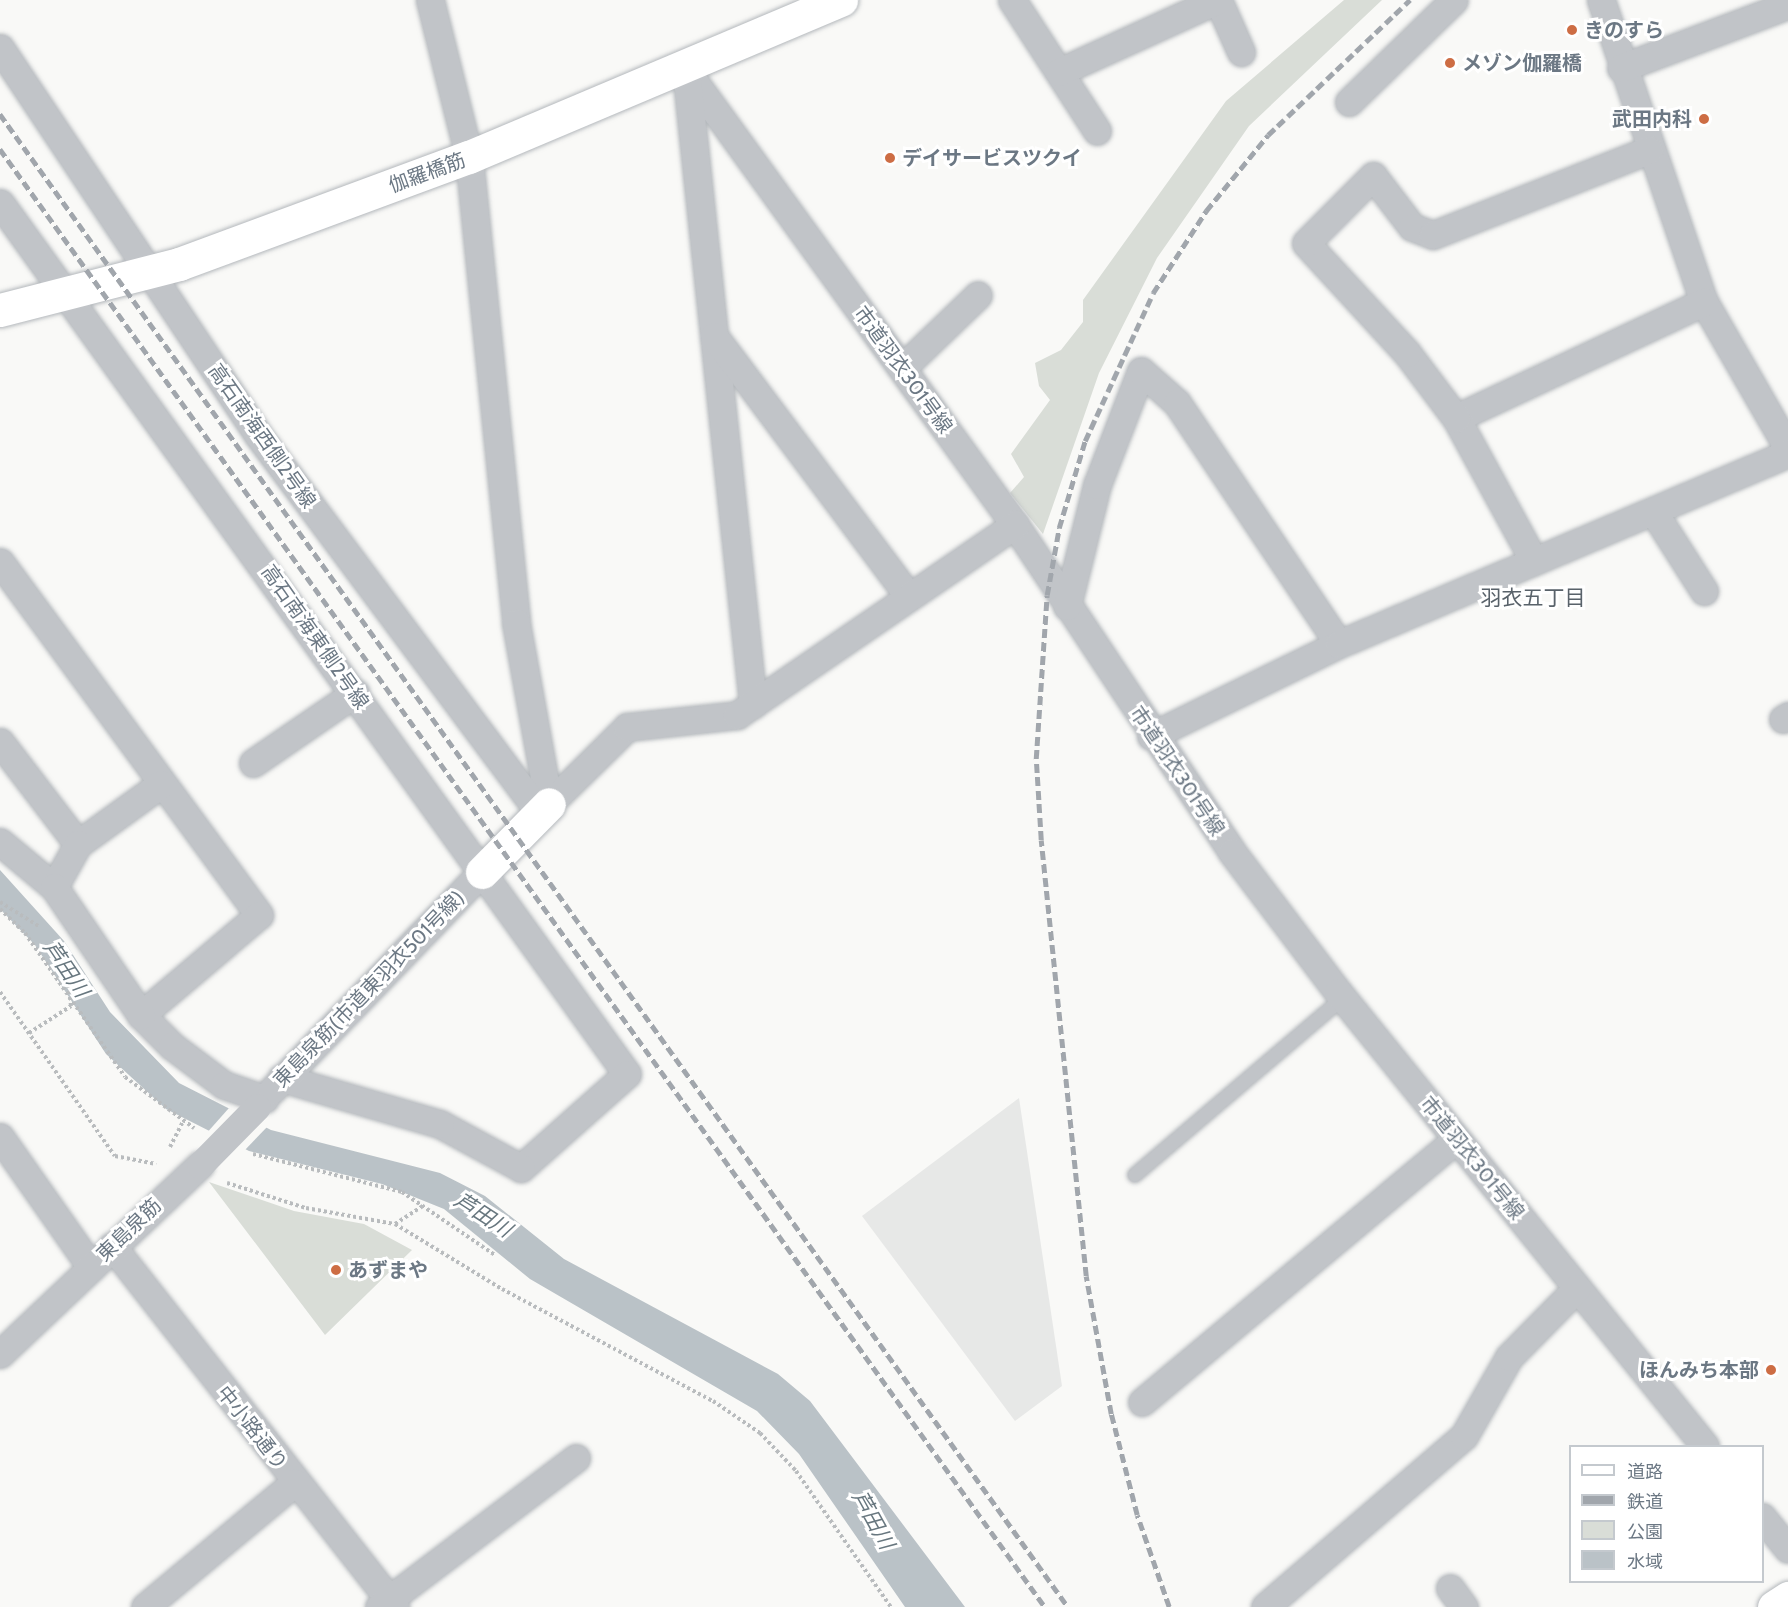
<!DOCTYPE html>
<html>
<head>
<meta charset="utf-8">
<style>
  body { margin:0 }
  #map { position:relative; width:1788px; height:1607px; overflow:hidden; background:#f9f9f7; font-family:Cabin,"Noto Sans JP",sans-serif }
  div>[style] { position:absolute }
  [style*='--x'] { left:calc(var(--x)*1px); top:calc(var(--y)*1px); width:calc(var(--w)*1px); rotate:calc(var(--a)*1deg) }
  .built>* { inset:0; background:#e7e8e7 }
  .green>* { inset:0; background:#d9ddd7 }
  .water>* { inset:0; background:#bac2c7 }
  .pier>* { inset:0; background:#f9f9f7 }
  .path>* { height:4px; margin-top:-2px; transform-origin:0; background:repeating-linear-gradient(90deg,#b9bcbe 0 3px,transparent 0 6px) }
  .roads { filter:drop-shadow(0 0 2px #b4b8bc) drop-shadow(0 0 2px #b4b8bc) }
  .lane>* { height:14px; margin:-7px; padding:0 7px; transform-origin:7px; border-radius:7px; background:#c1c4c8 }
  .street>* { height:27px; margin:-13.5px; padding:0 13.5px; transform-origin:13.5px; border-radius:13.5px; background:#c1c4c8 }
  .secondary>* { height:33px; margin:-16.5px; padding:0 16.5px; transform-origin:16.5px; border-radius:16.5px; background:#fff }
  .rail>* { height:4.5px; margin-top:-2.25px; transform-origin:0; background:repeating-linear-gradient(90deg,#a1a6ac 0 9px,transparent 0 13.5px) }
  .street-bridge>* { height:27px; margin:-13.5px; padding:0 13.5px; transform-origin:13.5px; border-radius:13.5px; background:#c1c4c8 }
  .dots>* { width:16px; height:16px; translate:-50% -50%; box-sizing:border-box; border:3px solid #fff; border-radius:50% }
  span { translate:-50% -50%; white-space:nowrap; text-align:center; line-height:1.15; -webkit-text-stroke:6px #fff; paint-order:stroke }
  .poi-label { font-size:20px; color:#6c7884; font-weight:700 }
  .left { translate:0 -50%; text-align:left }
  .right { translate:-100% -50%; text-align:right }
  .street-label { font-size:20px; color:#6c7884 }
  .neighbourhood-label { font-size:21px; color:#59626a }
  .water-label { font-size:21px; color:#68777f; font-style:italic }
  .legend { position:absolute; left:1569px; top:1445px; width:195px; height:138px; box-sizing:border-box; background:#fff; border:2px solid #c4c9ce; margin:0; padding:8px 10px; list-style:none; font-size:18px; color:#6c7884 }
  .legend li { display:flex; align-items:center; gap:12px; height:30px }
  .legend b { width:30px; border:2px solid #c4c9ce }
</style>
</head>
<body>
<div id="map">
  <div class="built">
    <i style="clip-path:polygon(1019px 1098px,1062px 1386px,1015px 1421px,862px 1216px)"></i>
  </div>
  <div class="green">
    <i style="clip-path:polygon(1344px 0,1382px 0,1249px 126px,1157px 258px,1099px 373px,1043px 534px,1010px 493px,1024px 477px,1011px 454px,1050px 400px,1039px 386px,1035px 363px,1061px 350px,1083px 322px,1083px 300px,1226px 101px)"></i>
    <i style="clip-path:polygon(209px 1182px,294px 1211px,364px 1224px,412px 1250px,325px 1335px)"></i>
  </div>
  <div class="water">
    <i style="clip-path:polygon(0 870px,64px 941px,110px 1012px,179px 1083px,271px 1130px,440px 1173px,485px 1196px,564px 1259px,778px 1374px,810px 1401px,965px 1607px,905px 1607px,799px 1454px,757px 1411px,530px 1279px,444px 1209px,382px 1184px,249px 1151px,166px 1109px,106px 1054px,35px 945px,0 909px)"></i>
  </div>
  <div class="pier">
    <i style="clip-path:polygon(229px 1108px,268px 1126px,243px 1152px,205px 1135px)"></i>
  </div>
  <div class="path">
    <i style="--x:0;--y:902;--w:47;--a:32"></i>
    <i style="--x:0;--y:909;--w:35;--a:44"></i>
    <i style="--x:25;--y:933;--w:175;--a:55.2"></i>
    <i style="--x:125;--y:1077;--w:86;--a:36.5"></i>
    <i style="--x:0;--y:992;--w:200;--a:55"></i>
    <i style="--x:115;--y:1156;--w:42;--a:11"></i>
    <i style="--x:29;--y:1033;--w:50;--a:-32.7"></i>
    <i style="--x:71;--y:1006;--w:45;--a:-96.3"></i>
    <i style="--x:170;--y:1147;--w:29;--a:-63"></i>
    <i style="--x:253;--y:1154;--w:154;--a:14.3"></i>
    <i style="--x:402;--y:1192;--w:112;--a:34.1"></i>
    <i style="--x:227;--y:1183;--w:83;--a:17.6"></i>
    <i style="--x:306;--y:1208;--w:90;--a:10.2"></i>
    <i style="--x:395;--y:1224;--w:125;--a:31.3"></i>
    <i style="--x:502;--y:1289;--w:239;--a:28"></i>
    <i style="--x:713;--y:1401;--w:57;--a:34.2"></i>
    <i style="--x:760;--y:1433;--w:52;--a:46.5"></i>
    <i style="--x:796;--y:1471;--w:166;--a:55.1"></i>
    <i style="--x:395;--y:1224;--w:35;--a:-33"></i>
  </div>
  <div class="roads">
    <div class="lane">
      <i style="--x:1135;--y:1175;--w:273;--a:-40.4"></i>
    </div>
    <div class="street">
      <i style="--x:430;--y:0;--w:162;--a:76"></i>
      <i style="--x:469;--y:157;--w:468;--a:84.2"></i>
      <i style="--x:516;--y:623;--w:184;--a:79.7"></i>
      <i style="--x:1012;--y:0;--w:156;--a:57"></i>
      <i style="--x:1218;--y:0;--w:57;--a:66.1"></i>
      <i style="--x:1601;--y:0;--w:319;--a:71.2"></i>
      <i style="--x:1704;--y:302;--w:168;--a:60.1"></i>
      <i style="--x:0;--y:48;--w:465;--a:56.3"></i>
      <i style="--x:258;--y:435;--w:472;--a:53.3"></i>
      <i style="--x:1621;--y:68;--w:178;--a:-20.7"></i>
      <i style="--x:685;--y:69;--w:563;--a:54.11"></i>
      <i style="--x:1015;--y:525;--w:392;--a:56.4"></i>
      <i style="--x:1232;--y:852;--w:176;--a:52.9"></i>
      <i style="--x:1338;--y:992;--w:584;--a:51.05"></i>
      <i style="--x:686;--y:70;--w:638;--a:83.97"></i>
      <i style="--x:1059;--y:72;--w:174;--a:-24.5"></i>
      <i style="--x:1349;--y:102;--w:146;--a:-44.2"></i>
      <i style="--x:0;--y:203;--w:1073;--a:54.25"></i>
      <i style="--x:627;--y:1074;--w:142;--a:138.4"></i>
      <i style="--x:521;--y:1168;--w:92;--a:-151.5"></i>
      <i style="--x:440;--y:1124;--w:165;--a:-163.8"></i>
      <i style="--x:714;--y:336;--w:326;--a:53.2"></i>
      <i style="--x:902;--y:368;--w:105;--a:-43.8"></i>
      <i style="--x:1456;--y:418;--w:274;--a:-25.1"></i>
      <i style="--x:1653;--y:511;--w:95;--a:57.5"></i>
      <i style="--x:1534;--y:561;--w:163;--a:-118.6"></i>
      <i style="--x:1456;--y:418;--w:81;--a:-127"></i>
      <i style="--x:1407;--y:353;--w:149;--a:-132.6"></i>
      <i style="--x:1306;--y:243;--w:95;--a:-45"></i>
      <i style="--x:1373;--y:176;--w:64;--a:52.6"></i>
      <i style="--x:1412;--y:227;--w:22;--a:21"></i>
      <i style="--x:1433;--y:235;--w:232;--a:-21.5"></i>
      <i style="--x:0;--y:562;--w:438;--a:53.7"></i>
      <i style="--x:259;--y:915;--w:155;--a:139.7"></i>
      <i style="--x:141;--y:1015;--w:44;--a:45"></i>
      <i style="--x:172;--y:1046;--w:65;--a:36.9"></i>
      <i style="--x:224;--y:1085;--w:43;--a:18.9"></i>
      <i style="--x:1067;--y:606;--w:125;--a:-76.1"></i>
      <i style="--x:1097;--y:485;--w:122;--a:-68.9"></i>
      <i style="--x:1141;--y:371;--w:48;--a:41.6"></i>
      <i style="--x:1177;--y:403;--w:290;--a:56.1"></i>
      <i style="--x:1783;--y:719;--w:6;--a:-31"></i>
      <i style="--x:1151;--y:736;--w:209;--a:-26.1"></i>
      <i style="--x:1339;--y:644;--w:488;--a:-23"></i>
      <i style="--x:0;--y:742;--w:128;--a:52.6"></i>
      <i style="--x:78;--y:844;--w:102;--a:-35.9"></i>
      <i style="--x:253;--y:763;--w:124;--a:-34.5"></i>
      <i style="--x:549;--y:804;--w:110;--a:-44.6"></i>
      <i style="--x:627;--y:727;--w:111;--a:-6.2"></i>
      <i style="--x:737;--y:715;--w:337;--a:-34.4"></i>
      <i style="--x:0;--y:842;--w:70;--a:39.8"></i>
      <i style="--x:78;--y:844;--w:49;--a:119.2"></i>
      <i style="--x:54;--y:887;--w:155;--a:55.8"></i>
      <i style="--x:272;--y:1090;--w:303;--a:-46.1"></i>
      <i style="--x:0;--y:1137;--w:159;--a:55"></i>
      <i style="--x:112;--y:1246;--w:459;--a:51.9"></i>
      <i style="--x:0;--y:1354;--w:275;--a:-43.4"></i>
      <i style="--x:1142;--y:1402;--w:410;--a:-39.9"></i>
      <i style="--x:1762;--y:1517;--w:41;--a:50.9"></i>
      <i style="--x:1450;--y:1588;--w:24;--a:54"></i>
      <i style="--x:145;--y:1607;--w:194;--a:-39.8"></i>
      <i style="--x:379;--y:1607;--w:247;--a:-37.1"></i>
      <i style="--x:1265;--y:1607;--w:262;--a:-40.7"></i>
      <i style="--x:1464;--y:1436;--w:91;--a:-60.3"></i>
      <i style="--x:1509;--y:1357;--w:97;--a:-45.4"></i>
    </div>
    <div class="secondary">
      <i style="--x:0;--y:310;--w:185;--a:-14.4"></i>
      <i style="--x:179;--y:264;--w:309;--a:-20.3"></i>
      <i style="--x:469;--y:157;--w:404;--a:-22.9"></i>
      <i style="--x:482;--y:872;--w:95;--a:-45.4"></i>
      <i style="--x:1774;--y:1607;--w:17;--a:-33"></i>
    </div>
  </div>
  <div class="rail">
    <i style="--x:0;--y:114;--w:1836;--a:54.42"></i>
    <i style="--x:0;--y:149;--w:1794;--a:54.37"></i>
    <i style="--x:1169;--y:1607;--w:97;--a:-109.2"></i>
    <i style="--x:1137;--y:1515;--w:104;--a:-104.4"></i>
    <i style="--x:1111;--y:1414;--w:140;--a:-100.3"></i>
    <i style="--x:1086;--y:1276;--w:438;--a:-95.9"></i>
    <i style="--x:1041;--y:840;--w:81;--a:-93.5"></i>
    <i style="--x:1036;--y:759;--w:164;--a:-86.2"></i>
    <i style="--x:1047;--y:595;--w:68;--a:-79.8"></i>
    <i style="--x:1059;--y:528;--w:91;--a:-73.4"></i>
    <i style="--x:1085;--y:441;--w:163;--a:-65.3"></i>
    <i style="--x:1153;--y:293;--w:98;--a:-57.1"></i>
    <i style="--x:1206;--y:211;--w:98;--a:-50.8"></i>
    <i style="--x:1268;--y:135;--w:196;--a:-43.6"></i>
  </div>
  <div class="street-bridge">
    <i style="--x:200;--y:1165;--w:81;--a:-45.5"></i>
  </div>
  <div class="dots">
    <i style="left:1572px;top:30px;background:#cd6d44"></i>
    <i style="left:1450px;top:63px;background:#cd6d44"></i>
    <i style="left:1704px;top:119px;background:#cd6d44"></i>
    <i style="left:890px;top:158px;background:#cd6d44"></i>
    <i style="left:336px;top:1270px;background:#cd6d44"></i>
    <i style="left:1771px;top:1370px;background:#cd6d44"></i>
  </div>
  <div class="poi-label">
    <span class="left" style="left:1584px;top:30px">きのすら</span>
    <span class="left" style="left:1462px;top:63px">メゾン伽羅橋</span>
    <span class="right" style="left:1692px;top:119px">武田内科</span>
    <span class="left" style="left:902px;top:158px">デイサービスツクイ</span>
    <span class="left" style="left:348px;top:1270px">あずまや</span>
    <span class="right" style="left:1759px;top:1370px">ほんみち本部</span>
  </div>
  <div class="street-label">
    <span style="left:427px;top:173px;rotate:-20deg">伽羅橋筋</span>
    <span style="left:903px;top:370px;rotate:54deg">市道羽衣301号線</span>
    <span style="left:262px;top:436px;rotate:55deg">高石南海西側2号線</span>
    <span style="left:315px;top:637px;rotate:55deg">高石南海東側2号線</span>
    <span style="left:1177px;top:771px;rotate:56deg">市道羽衣301号線</span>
    <span style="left:369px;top:989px;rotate:-46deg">東島泉筋(市道東羽衣501号線)</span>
    <span style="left:1472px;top:1158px;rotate:51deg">市道羽衣301号線</span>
    <span style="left:129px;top:1230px;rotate:-44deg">東島泉筋</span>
    <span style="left:252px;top:1428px;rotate:52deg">中小路通り</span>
  </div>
  <div class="neighbourhood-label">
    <span style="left:1533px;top:598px">羽衣五丁目</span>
  </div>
  <div class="water-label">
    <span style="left:66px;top:969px;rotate:56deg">芦田川</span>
    <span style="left:483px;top:1215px;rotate:33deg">芦田川</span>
    <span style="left:873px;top:1520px;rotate:61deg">芦田川</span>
  </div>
  <ul class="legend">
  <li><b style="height:8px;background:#fff"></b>道路</li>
  <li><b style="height:8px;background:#a1a6ac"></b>鉄道</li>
  <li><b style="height:16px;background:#d9ddd7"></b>公園</li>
  <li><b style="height:16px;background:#bac2c7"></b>水域</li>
  </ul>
</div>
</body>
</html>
